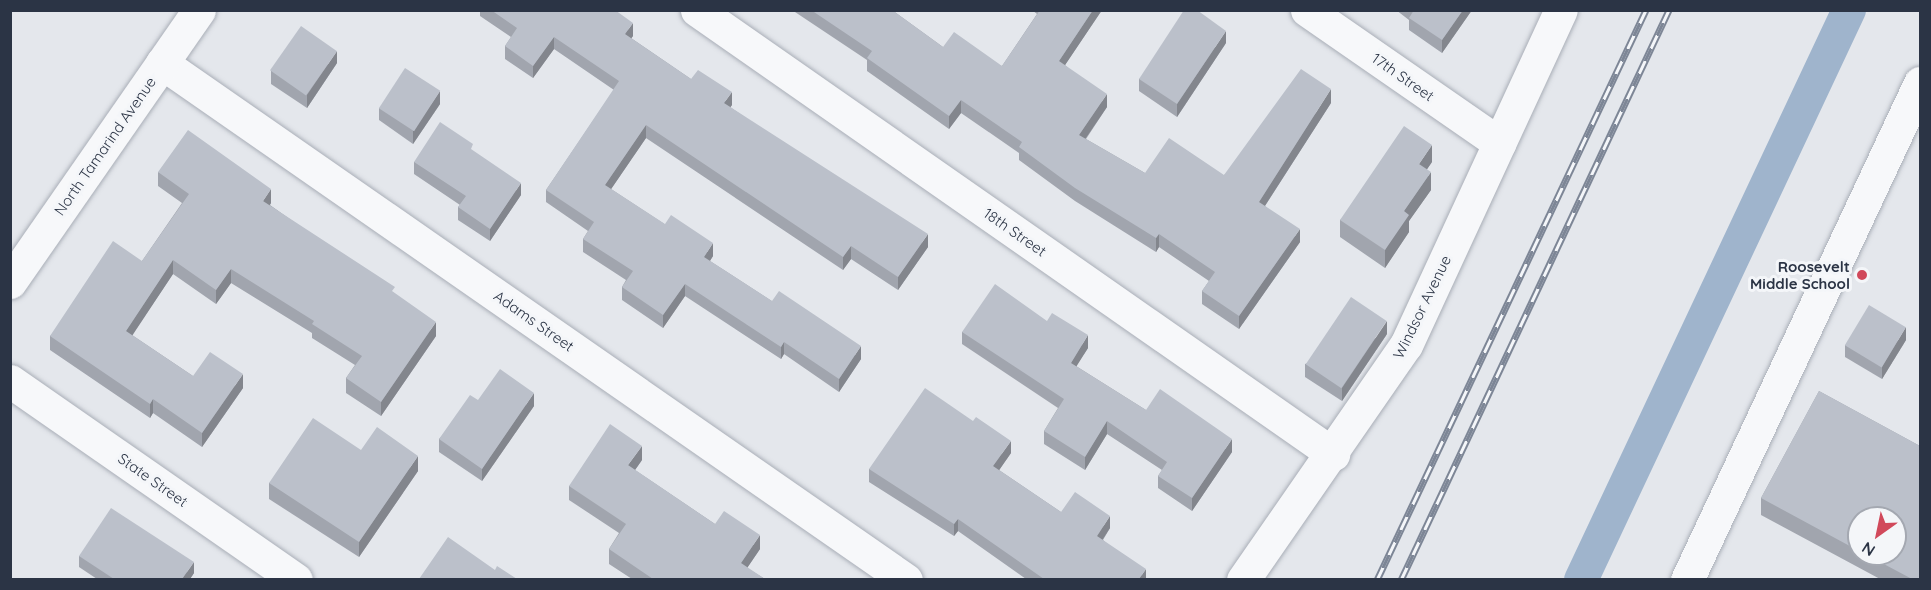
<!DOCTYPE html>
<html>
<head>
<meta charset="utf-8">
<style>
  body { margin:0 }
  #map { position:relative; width:1931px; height:590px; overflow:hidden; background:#e4e7ec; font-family:Quicksand,sans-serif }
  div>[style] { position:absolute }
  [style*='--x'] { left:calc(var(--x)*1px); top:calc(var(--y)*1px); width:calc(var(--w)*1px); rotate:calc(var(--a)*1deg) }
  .canal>* { height:34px; margin:-17px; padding:0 17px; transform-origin:17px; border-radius:17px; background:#9fb4cc }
  .roads { filter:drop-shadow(0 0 2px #a9aeb7) drop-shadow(0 0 2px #a9aeb7) }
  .minor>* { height:33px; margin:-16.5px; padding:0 16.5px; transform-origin:16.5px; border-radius:16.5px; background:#f7f8fa }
  .rail>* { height:7px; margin-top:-3.5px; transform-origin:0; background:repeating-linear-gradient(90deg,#f4f6f9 0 14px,#7d8696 0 28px); box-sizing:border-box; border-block:2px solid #7d8696 }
  .wall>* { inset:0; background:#a1a5ae }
  .shaded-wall>* { inset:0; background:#83868d }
  .building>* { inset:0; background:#bbc0ca; transform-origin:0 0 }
  .dots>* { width:16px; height:16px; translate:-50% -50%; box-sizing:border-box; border:3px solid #f4f6f9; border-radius:50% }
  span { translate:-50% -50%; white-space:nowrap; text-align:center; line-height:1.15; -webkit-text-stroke:6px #f4f6f9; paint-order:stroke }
  .street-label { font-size:15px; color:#2b3445 }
  .poi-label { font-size:15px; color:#2b3445; font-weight:700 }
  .right { translate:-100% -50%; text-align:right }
  .frame { position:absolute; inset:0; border:12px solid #2b3445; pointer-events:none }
  .north { position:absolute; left:1847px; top:506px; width:60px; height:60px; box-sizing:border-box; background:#f4f6f9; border:2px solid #a4a8b1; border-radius:50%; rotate:213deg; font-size:16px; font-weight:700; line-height:24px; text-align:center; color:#2b3445 }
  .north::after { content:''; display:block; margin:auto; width:21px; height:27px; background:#d1495b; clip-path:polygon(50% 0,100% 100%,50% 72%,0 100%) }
</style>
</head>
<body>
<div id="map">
  <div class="canal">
    <i style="--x:1581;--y:580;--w:630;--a:-64.82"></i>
  </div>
  <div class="roads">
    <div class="minor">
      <i style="--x:697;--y:10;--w:776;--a:34.92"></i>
      <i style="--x:1307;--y:10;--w:234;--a:34.7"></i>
      <i style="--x:162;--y:63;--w:906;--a:34.8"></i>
      <i style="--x:10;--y:282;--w:331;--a:-55.2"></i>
      <i style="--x:10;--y:381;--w:348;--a:34.8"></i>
      <i style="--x:1243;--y:580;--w:286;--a:-55.3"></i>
      <i style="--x:1406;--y:345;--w:369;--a:-65.2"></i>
      <i style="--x:1687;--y:580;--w:549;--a:-64.88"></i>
    </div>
  </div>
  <div class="rail">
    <i style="--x:1377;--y:580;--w:630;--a:-64.74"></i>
    <i style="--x:1401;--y:580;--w:630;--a:-64.82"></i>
  </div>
  <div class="wall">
    <i style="clip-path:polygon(480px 10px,615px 10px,633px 36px,631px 38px,691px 79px,732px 105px,730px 107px,928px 247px,898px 290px,851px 259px,843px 270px,646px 138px,611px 189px,713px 256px,710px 261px,861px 359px,839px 392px,784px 354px,781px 359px,685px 296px,663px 328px,622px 300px,622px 287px,626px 280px,583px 252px,583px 239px,588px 231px,546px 202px,546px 190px,614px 90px,554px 49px,533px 78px,505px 59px,505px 46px,511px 37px,480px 16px)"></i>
    <i style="clip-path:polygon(792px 10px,892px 10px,943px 47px,1002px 66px,1037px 14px,1032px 10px,1102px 10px,1065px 65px,1107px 107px,1086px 139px,1145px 173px,1224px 175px,1331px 103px,1265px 206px,1300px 242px,1239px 329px,1202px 304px,1202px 291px,1209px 281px,1159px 247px,1156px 252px,1075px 201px,1019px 160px,1019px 153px,961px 113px,949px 129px,867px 71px,867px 60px)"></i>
    <i style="clip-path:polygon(1396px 10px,1472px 10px,1442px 53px,1409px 30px,1409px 20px)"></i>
    <i style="clip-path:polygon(1226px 43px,1177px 117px,1139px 91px,1139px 79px)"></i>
    <i style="clip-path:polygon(337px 63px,307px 108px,271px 84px,271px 71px)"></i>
    <i style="clip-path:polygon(440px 104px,413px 144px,379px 120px,379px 108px)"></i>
    <i style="clip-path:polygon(473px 151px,521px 195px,490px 241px,458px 220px,458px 207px,460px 205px,414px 174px,414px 162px)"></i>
    <i style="clip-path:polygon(1432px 162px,1427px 169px,1431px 190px,1409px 221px,1409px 232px,1385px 268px,1340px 237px,1340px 220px)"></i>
    <i style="clip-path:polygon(158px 172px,271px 203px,270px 205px,395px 294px,436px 336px,381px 416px,346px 393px,346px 378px,355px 365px,312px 338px,312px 333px,231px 283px,216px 304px,173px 274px,132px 335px,193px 376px,243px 388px,202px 447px,153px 413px,150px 418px,50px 350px,50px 336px,142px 261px,182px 203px,158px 186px)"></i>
    <i style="clip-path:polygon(1047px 321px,1088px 348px,1076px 366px,1146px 410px,1232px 452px,1192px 511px,1158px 488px,1158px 476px,1162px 470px,1107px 434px,1085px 470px,1044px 444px,1044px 431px,1058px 408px,962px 344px,962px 332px)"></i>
    <i style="clip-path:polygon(1387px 334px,1342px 401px,1305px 377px,1305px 364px)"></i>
    <i style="clip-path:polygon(1906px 340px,1882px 379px,1845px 357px,1845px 345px)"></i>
    <i style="clip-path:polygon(evenodd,1819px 391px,1920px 446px,1920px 579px,1880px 579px,1761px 515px,1761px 498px,1819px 391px,1859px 518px,1895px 518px,1895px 554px,1859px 554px,1859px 518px)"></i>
    <i style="clip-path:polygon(478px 400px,534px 406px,482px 481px,439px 452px,439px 439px)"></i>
    <i style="clip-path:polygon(361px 450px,418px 471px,359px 557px,269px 499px,269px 483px)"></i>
    <i style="clip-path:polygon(1011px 453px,999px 470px,1061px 512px,1110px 528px,1103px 540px,1146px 579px,1026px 579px,958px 531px,954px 536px,869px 482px,869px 469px)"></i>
    <i style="clip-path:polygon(642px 460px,635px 470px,715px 524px,760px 549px,747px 568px,765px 579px,632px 579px,609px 564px,609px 549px,619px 533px,569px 500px,569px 486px)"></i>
    <i style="clip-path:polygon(79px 556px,194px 573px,190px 579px,97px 579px,79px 567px)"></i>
  </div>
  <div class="shaded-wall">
    <i style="clip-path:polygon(1093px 10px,1102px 10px,1059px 74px,1059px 61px)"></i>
    <i style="clip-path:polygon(1463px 10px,1472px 10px,1442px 53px,1442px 40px)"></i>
    <i style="clip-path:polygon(633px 23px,633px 36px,625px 47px,625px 34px)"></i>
    <i style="clip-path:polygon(1226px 31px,1226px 43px,1177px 117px,1177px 104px)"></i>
    <i style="clip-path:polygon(554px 37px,554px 49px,533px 78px,533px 66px)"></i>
    <i style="clip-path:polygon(337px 51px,337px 63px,307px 108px,307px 95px)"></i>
    <i style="clip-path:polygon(1331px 89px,1331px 103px,1259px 215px,1259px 202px)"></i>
    <i style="clip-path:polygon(440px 91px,440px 104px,413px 144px,413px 131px)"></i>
    <i style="clip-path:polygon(732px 92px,732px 105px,724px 116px,724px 103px)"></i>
    <i style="clip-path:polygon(1107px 94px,1107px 107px,1079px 148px,1079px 135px)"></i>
    <i style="clip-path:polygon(961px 100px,961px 113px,949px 129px,949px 116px)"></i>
    <i style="clip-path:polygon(646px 125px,646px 138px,605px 198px,605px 185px)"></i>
    <i style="clip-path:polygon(1432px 145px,1432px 162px,1419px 181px,1419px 164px)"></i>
    <i style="clip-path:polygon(1431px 172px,1431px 190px,1409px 221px,1409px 232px,1385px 268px,1385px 250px,1404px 211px)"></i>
    <i style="clip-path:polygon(521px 183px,521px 195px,490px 241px,490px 229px)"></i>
    <i style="clip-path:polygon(271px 189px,271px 203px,263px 215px,263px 201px)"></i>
    <i style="clip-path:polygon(1300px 229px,1300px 242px,1239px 329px,1239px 316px)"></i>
    <i style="clip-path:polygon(928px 234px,928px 247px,898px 290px,898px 277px)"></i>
    <i style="clip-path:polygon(1159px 234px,1159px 247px,1156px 252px,1156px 238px)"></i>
    <i style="clip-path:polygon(713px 243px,713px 256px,704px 270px,704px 257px)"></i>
    <i style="clip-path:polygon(851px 246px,851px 259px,843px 270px,843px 257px)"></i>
    <i style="clip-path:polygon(173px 260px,173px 274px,126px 345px,126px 331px)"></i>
    <i style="clip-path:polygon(231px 269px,231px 283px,216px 304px,216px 290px)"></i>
    <i style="clip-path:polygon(685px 284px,685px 296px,663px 328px,663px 315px)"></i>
    <i style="clip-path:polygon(1387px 321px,1387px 334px,1342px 401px,1342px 388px)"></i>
    <i style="clip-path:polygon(436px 322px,436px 336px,381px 416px,381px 402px)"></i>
    <i style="clip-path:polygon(1906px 327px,1906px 340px,1882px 379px,1882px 367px)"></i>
    <i style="clip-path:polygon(1088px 335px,1088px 348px,1071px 375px,1071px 363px)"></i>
    <i style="clip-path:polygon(784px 342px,784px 354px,781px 359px,781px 347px)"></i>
    <i style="clip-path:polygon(861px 346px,861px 359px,839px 392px,839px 379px)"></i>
    <i style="clip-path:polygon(243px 374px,243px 388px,202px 447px,202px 433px)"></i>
    <i style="clip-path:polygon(534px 393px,534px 406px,482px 481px,482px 469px)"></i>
    <i style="clip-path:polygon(153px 399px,153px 413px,150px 418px,150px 404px)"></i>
    <i style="clip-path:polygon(1107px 421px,1107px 434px,1085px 470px,1085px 457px)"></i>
    <i style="clip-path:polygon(1232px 439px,1232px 452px,1192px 511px,1192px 498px)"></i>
    <i style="clip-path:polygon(1011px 441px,1011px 453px,993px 479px,993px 466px)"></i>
    <i style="clip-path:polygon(642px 446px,642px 460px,628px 480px,628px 465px)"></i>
    <i style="clip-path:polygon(418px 456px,418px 471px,359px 557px,359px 542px)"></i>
    <i style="clip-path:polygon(1110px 516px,1110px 528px,1097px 548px,1097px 536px)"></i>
    <i style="clip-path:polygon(958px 519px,958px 531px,954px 536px,954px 524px)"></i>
    <i style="clip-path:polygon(760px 535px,760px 549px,741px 577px,741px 563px)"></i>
    <i style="clip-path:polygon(194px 562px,194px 573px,190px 579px,182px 579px)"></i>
    <i style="clip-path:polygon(1146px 569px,1146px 579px,1139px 579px)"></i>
  </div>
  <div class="building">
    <i style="clip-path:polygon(491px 10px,615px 10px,633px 23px,625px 34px,691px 79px,698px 70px,732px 92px,724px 103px,928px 234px,898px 277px,851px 246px,843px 257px,646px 125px,605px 185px,665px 224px,671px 215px,713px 243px,704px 257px,772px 301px,779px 291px,861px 346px,839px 379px,784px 342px,781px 347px,685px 284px,663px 315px,622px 287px,633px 271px,583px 239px,594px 222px,546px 190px,619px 81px,554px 37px,533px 66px,505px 46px,517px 28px)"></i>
    <i style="clip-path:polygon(811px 10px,892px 10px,943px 47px,954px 32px,1002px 66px,1040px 10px,1093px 10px,1059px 61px,1107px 94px,1079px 135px,1145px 173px,1169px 138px,1224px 175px,1301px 69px,1331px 89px,1259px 202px,1300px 229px,1239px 316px,1202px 291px,1215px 272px,1159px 234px,1156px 238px,1075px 188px,1019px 147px,1022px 142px,961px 100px,949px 116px,867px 58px,872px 51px)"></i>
    <i style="clip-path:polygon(1184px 10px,1197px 10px,1226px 31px,1177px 104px,1139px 79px)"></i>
    <i style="clip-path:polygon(1463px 10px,1442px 40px,1409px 18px,1414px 10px)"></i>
    <i style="left:301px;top:26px;width:44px;height:54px;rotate:35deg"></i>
    <i style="left:405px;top:68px;width:42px;height:48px;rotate:33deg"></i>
    <i style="clip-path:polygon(440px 122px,473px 144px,471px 149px,521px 183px,490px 229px,458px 207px,466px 196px,414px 162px)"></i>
    <i style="clip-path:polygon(1404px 126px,1432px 145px,1419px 164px,1431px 172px,1404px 211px,1409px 215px,1385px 250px,1340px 220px)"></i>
    <i style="clip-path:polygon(188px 130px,271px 189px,263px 201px,395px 287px,392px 291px,436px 322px,381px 402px,346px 378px,362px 356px,312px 324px,314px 321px,231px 269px,216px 290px,173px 260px,126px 331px,193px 376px,210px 352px,243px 374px,202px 433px,153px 399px,150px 404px,50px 336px,113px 241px,142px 261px,189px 194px,158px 172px)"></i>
    <i style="clip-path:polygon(995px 284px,1047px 321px,1052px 313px,1088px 335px,1071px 363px,1146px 410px,1160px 389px,1232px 439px,1192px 498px,1158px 476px,1167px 462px,1107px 421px,1085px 457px,1044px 431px,1064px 399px,962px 332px)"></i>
    <i style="left:1351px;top:297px;width:43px;height:81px;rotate:34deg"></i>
    <i style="left:1869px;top:305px;width:43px;height:47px;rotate:31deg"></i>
    <i style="clip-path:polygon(500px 369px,534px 393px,482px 469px,439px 439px,470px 395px,478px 400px)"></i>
    <i style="clip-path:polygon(925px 388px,973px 421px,976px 417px,1011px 441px,993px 466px,1061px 512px,1075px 492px,1110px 516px,1097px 536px,1146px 569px,1139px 579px,1044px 579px,958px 519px,954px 524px,869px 469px)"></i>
    <i style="clip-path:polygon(1819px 391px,1920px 446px,1920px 579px,1912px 579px,1865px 554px,1895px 554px,1895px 518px,1859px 518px,1859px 551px,1761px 498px)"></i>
    <i style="clip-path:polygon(313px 418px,361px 450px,377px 427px,418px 456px,359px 542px,269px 483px)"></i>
    <i style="clip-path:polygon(610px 424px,642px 446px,628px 465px,715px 524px,724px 511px,760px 535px,741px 563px,765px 579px,653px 579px,609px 549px,626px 524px,569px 486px)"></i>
    <i style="clip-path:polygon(111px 508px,194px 562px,182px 579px,114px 579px,79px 556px)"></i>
    <i style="clip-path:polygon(448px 537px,495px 570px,497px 566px,517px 579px,419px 579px)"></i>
  </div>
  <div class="dots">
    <i style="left:1862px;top:275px;background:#d1495b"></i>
  </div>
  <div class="street-label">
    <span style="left:1403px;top:77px;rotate:35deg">17th Street</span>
    <span style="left:105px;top:146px;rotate:-55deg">North Tamarind Avenue</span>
    <span style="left:1015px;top:232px;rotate:35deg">18th Street</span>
    <span style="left:1422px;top:307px;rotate:-64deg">Windsor Avenue</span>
    <span style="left:534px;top:321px;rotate:35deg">Adams Street</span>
    <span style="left:153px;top:480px;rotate:35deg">State Street</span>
  </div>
  <div class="poi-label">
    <span class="right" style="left:1850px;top:275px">Roosevelt<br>Middle School</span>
  </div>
  <div class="frame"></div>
  <div class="north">N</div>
</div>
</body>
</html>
